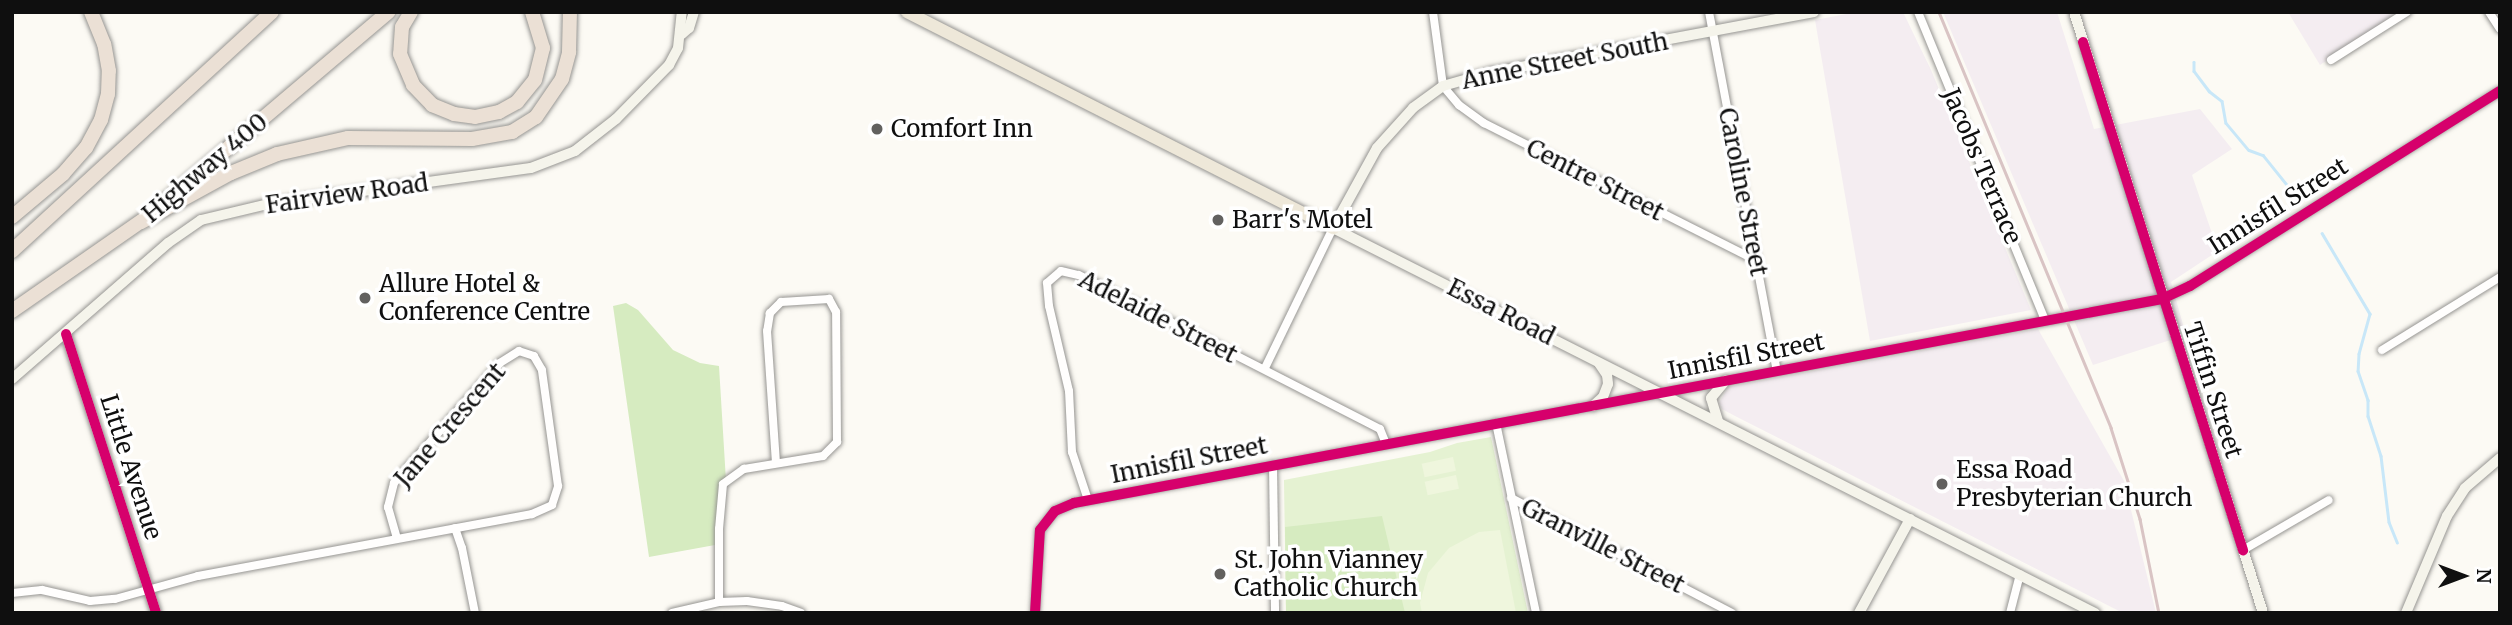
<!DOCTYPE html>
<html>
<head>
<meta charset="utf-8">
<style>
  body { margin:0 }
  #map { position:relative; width:2512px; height:625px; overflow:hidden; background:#fcfaf4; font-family:Merriweather,serif }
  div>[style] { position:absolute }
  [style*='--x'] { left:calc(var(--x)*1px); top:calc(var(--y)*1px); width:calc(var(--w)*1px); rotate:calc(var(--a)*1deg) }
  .industrial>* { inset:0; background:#f4edf1 }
  .green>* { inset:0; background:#e5f2d2 }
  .forest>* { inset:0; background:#d6ebc0 }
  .pitch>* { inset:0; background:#eff6dd; transform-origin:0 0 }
  .stream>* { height:2.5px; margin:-1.25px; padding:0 1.25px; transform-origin:1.25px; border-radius:1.25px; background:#c8e7f8 }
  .roads { filter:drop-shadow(0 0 2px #969592) drop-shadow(0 0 2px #969592) }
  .street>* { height:8px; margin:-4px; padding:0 4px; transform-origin:4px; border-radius:4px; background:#fffefd }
  .secondary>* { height:10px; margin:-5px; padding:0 5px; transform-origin:5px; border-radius:5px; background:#f5f4eb }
  .primary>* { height:12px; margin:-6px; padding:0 6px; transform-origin:6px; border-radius:6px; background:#eee8d9 }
  .highway>* { height:14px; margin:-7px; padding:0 7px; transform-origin:7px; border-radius:7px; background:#ebe0d5 }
  .rail>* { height:2.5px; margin:-1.25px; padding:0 1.25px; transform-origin:1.25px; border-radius:1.25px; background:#d9c4c4 }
  .cycleway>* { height:10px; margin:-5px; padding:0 5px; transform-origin:5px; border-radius:5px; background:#d6006c }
  .dots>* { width:19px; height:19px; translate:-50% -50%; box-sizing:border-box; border:4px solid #fff; border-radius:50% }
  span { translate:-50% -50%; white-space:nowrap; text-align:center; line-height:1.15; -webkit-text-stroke:7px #fff; paint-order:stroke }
  .street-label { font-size:24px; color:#0f0f0f }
  .poi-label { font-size:24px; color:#0f0f0f }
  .left { translate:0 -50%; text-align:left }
  .frame { position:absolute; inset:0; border:14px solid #0f0f0f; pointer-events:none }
  .north { position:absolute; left:2428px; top:541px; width:70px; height:70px; -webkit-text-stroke:5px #fff; paint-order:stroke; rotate:90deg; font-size:19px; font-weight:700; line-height:28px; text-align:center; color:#0f0f0f }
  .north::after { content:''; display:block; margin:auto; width:24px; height:32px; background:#0f0f0f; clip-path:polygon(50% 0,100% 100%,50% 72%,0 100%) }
</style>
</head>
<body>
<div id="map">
  <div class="industrial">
    <i style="clip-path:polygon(1857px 12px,1903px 12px,1931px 70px,2031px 310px,1870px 341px,1815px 20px)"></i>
    <i style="clip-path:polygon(1943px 12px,2057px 12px,2094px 129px,2200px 109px,2232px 149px,2192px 175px,2218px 251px,2171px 282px,2186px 335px,2093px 365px)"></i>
    <i style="clip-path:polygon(2288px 12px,2398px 12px,2320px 65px)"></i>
    <i style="clip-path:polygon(2038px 329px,2124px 481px,2156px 613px,2123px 613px,1735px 416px,1722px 409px,1719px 403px,1728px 387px)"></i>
  </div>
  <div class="green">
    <i style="clip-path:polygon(1491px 437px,1528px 613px,1286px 613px,1284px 480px,1430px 452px,1457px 443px)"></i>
  </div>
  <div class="forest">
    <i style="clip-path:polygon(626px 303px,638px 310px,673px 350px,700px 363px,719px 366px,726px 481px,715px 545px,649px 557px,613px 306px)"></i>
    <i style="clip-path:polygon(1382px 516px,1405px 613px,1286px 613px,1285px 527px)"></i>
  </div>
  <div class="pitch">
    <i style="left:1453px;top:457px;width:14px;height:32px;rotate:78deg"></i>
    <i style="left:1456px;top:475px;width:14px;height:32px;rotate:78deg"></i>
    <i style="clip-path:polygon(1500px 530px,1516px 613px,1422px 613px,1420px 603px,1428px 573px,1449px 548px,1479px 532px)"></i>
  </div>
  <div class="stream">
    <i style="--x:2194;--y:62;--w:9;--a:90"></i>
    <i style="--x:2194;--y:71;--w:25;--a:53"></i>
    <i style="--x:2209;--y:91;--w:16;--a:38"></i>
    <i style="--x:2222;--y:101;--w:22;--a:80"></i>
    <i style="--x:2226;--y:123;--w:35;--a:50"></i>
    <i style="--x:2249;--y:150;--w:15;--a:20"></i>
    <i style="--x:2263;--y:155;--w:46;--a:51.1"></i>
    <i style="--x:2322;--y:233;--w:94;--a:59.3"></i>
    <i style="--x:2370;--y:314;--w:41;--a:105.4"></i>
    <i style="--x:2359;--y:354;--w:17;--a:93"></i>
    <i style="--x:2358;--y:371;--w:31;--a:71"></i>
    <i style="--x:2368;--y:400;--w:16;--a:90"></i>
    <i style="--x:2368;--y:416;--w:42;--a:72"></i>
    <i style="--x:2381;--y:456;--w:66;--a:83.1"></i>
    <i style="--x:2389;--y:522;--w:22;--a:68"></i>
  </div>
  <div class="roads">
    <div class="street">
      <i style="--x:1433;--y:12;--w:75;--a:82.3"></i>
      <i style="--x:1443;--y:86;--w:25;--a:50"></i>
      <i style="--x:1459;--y:105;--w:31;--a:36"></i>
      <i style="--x:1484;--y:123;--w:306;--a:26.8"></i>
      <i style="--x:1709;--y:12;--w:365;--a:79.3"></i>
      <i style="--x:1918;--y:12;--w:333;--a:67.6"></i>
      <i style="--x:2489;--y:12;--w:20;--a:57"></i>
      <i style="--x:2331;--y:60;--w:90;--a:-32.3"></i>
      <i style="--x:2382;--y:350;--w:139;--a:-31.7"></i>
      <i style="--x:1265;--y:368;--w:156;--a:-64.1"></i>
      <i style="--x:1496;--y:423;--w:194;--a:78.1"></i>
      <i style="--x:1273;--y:465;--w:148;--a:89.2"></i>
      <i style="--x:1511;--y:498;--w:249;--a:27.5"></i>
      <i style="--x:1088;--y:500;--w:51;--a:-108.4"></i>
      <i style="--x:1072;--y:452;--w:61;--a:-92.8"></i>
      <i style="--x:1069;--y:391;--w:87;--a:-103.2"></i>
      <i style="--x:1049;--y:306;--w:23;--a:-95"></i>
      <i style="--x:1047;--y:283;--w:18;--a:-41"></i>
      <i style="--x:1061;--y:271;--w:18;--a:13"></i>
      <i style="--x:1079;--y:275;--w:338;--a:27.1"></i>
      <i style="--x:1380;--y:429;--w:16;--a:68"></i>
      <i style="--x:455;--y:528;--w:21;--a:71"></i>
      <i style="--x:462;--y:548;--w:66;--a:78.7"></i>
      <i style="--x:2243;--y:550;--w:99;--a:-30.2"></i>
      <i style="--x:12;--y:593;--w:30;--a:-6"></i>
      <i style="--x:42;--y:590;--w:49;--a:12.9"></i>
      <i style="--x:90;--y:601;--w:25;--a:-5"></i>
      <i style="--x:115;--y:599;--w:86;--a:-15.5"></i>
      <i style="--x:198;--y:576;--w:340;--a:-10.5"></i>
      <i style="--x:532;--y:514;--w:22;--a:-24"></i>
      <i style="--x:552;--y:505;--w:20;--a:-72"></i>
      <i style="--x:558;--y:486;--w:117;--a:-97.9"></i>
      <i style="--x:542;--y:370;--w:16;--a:-120"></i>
      <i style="--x:534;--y:356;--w:16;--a:-162"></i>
      <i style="--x:519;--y:351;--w:22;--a:148"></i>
      <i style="--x:500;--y:363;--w:160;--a:131.5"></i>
      <i style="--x:394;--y:483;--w:25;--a:104"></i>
      <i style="--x:388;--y:507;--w:32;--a:74"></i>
      <i style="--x:719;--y:602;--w:73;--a:-90"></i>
      <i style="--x:719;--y:529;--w:45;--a:-84.9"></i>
      <i style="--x:723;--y:484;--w:26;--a:-36"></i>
      <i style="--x:744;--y:469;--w:80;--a:-9.3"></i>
      <i style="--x:823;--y:456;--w:20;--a:-45"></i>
      <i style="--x:837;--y:442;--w:130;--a:-90.4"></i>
      <i style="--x:836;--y:312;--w:15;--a:-118"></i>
      <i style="--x:829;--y:299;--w:48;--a:176.4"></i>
      <i style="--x:781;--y:302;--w:16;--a:135"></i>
      <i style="--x:770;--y:313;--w:18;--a:99"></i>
      <i style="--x:767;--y:331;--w:132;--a:86.1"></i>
      <i style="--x:672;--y:613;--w:48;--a:-13.2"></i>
      <i style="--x:719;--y:602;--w:28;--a:-2"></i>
      <i style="--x:747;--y:601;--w:35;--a:8"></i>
      <i style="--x:782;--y:606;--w:20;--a:20"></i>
      <i style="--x:1035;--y:613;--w:83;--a:-86.6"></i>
      <i style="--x:1040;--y:530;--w:24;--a:-52"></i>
      <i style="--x:1055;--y:511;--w:21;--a:-23"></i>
      <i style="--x:1074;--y:503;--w:1107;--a:-10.62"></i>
      <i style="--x:2162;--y:299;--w:31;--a:-25"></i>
      <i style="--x:2190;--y:286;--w:366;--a:-32.2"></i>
      <i style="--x:2010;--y:613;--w:40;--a:-75.6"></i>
    </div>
    <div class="secondary">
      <i style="--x:1814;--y:12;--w:328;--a:169.4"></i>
      <i style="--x:1492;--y:72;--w:51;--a:164.1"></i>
      <i style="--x:1443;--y:86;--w:37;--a:144"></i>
      <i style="--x:1413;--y:108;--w:54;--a:132"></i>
      <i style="--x:1377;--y:148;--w:91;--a:118.8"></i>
      <i style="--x:1333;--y:228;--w:854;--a:26.81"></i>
      <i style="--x:2074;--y:12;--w:630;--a:72.54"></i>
      <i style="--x:682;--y:34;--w:9;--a:-41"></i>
      <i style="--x:689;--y:28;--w:17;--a:-73"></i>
      <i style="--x:66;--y:334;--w:293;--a:72.1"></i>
      <i style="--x:12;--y:379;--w:207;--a:-41.1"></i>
      <i style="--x:168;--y:243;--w:40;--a:-34.9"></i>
      <i style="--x:201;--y:220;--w:69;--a:-13.4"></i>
      <i style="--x:268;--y:204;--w:265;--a:-7.8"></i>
      <i style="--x:531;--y:168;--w:47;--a:-21.1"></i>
      <i style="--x:575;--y:151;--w:52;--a:-38"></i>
      <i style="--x:616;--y:119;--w:76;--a:-45.5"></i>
      <i style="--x:669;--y:65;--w:19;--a:-62"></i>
      <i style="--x:678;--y:48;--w:36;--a:-84"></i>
      <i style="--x:1593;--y:406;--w:13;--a:-42"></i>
      <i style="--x:1603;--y:397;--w:14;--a:-69"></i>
      <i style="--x:1608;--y:384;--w:9;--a:-96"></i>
      <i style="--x:1607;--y:375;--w:14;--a:-124"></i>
      <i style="--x:1718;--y:421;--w:24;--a:-107"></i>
      <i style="--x:1711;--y:398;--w:23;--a:-50"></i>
      <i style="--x:1859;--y:613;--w:107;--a:-61.5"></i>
      <i style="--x:2406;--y:613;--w:105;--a:-67.1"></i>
      <i style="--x:2447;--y:516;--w:33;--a:-57"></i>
      <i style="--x:2465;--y:488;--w:46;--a:-40.6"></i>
    </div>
    <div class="primary">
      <i style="--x:907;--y:12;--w:478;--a:26.9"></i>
    </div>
    <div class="highway">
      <i style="--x:411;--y:12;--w:17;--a:121"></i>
      <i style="--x:402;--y:27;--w:27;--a:94"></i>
      <i style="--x:400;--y:54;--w:34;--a:67"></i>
      <i style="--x:413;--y:85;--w:28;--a:46"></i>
      <i style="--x:432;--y:105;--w:24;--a:22"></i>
      <i style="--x:454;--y:114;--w:21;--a:8"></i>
      <i style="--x:475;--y:117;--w:25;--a:-12"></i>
      <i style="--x:499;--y:112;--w:21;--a:-29"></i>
      <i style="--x:517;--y:102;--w:28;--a:-51"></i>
      <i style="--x:535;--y:80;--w:33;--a:-76"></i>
      <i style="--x:543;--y:48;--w:38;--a:-107"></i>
      <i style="--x:162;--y:204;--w:297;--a:-40.3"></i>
      <i style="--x:12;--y:217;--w:67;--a:-40.1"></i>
      <i style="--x:63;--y:174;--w:35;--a:-49"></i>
      <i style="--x:86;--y:148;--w:32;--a:-62"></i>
      <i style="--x:101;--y:120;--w:27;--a:-75"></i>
      <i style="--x:108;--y:94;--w:23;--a:-88"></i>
      <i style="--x:109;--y:71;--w:27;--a:-100"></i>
      <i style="--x:104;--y:44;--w:35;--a:-112"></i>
      <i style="--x:141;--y:222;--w:102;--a:-28.6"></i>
      <i style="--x:231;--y:173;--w:50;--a:-22.4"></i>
      <i style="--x:277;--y:154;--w:73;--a:-12.7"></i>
      <i style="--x:348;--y:138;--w:124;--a:0.5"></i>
      <i style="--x:472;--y:139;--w:41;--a:-9.9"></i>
      <i style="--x:512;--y:132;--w:28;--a:-32"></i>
      <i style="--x:536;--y:117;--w:46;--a:-55.6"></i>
      <i style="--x:562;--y:79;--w:28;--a:-75"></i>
      <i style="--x:569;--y:52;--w:40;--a:-88.6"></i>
      <i style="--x:12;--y:251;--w:353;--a:-42.6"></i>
      <i style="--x:12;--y:311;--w:165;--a:-34.8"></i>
    </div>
  </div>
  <div class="rail">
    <i style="--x:1939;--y:12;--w:450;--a:67.5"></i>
    <i style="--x:2111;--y:428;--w:96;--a:72.3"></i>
    <i style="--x:2140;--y:519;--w:96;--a:78.6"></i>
  </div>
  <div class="cycleway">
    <i style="--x:2083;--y:42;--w:533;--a:72.52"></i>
    <i style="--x:66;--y:334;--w:293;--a:72.1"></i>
    <i style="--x:1035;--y:613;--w:83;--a:-86.6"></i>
    <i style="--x:1040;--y:530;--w:24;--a:-52"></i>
    <i style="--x:1055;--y:511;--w:21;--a:-23"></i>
    <i style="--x:1074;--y:503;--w:1107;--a:-10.62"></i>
    <i style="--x:2162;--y:299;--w:31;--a:-25"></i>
    <i style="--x:2190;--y:286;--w:366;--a:-32.2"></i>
  </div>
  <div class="dots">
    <i style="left:877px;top:129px;background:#62615f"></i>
    <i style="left:1218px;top:220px;background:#62615f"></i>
    <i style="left:365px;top:298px;background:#62615f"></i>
    <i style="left:1942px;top:484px;background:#62615f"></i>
    <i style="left:1220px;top:574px;background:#62615f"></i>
  </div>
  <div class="street-label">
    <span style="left:1565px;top:61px;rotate:-11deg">Anne Street South</span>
    <span style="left:1982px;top:166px;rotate:67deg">Jacobs Terrace</span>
    <span style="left:205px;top:168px;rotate:-40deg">Highway 400</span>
    <span style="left:1595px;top:180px;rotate:27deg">Centre Street</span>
    <span style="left:1743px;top:192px;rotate:79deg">Caroline Street</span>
    <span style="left:347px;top:194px;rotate:-8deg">Fairview Road</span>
    <span style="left:2278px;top:206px;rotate:-32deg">Innisfil Street</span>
    <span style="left:1501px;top:312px;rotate:27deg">Essa Road</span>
    <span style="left:1158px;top:317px;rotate:27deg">Adelaide Street</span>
    <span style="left:1746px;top:356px;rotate:-11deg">Innisfil Street</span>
    <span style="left:2213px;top:390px;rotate:72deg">Tiffin Street</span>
    <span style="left:450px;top:425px;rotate:-49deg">Jane Crescent</span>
    <span style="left:1189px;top:460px;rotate:-11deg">Innisfil Street</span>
    <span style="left:131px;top:467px;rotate:72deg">Little Avenue</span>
    <span style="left:1603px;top:546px;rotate:27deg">Granville Street</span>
  </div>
  <div class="poi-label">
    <span class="left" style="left:891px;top:129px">Comfort Inn</span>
    <span class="left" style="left:1232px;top:220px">Barr's Motel</span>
    <span class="left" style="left:379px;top:298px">Allure Hotel &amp;<br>Conference Centre</span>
    <span class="left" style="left:1956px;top:484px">Essa Road<br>Presbyterian Church</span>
    <span class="left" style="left:1234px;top:574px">St. John Vianney<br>Catholic Church</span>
  </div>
  <div class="frame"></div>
  <div class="north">N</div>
</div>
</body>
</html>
